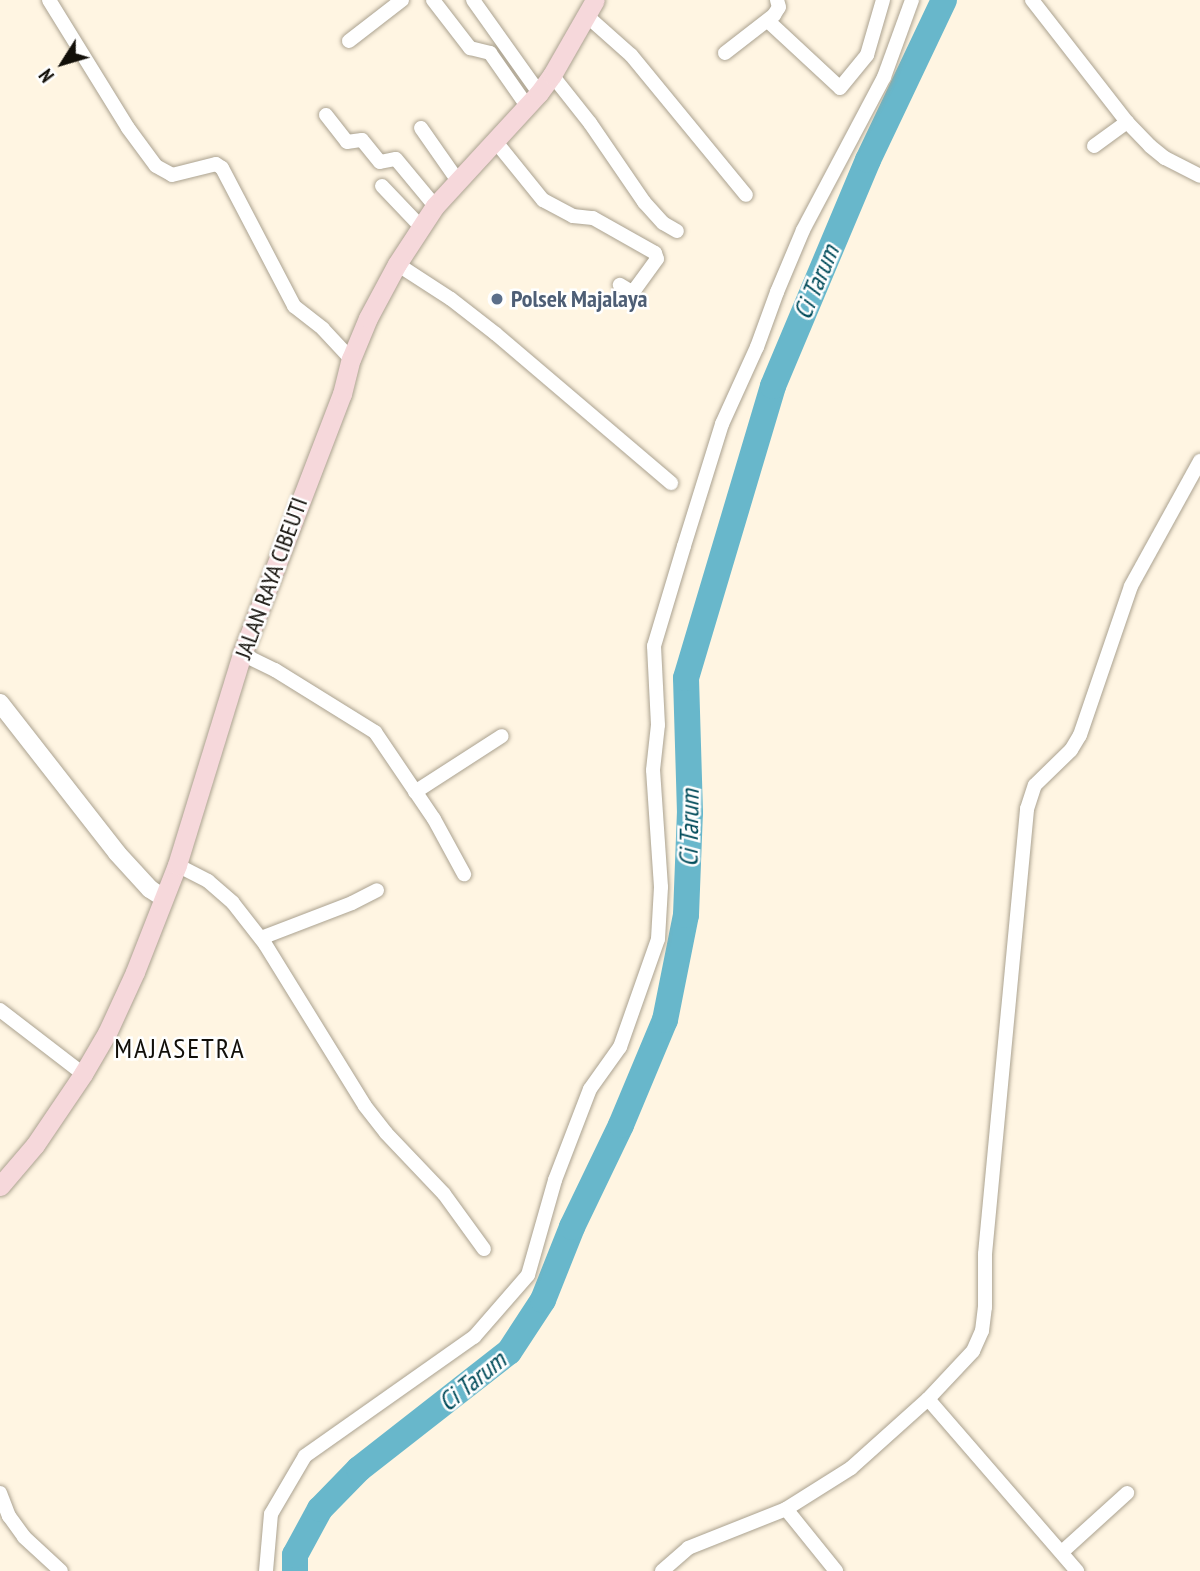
<!DOCTYPE html>
<html>
<head>
<meta charset="utf-8">
<style>
  body { margin:0 }
  #map { position:relative; width:1200px; height:1571px; overflow:hidden; background:#fff5e2; font-family:"PT Sans Narrow",sans-serif }
  div>[style] { position:absolute }
  [style*='--x'] { left:calc(var(--x)*1px); top:calc(var(--y)*1px); width:calc(var(--w)*1px); rotate:calc(var(--a)*1deg) }
  .river>* { height:26px; margin:-13px; padding:0 13px; transform-origin:13px; border-radius:13px; background:#68b7cb }
  .roads { filter:drop-shadow(0 0 2px #aba290) drop-shadow(0 0 2px #aba290) }
  .minor>* { height:14px; margin:-7px; padding:0 7px; transform-origin:7px; border-radius:7px; background:#fff }
  .tertiary>* { height:18px; margin:-9px; padding:0 9px; transform-origin:9px; border-radius:9px; background:#fff }
  .secondary>* { height:19px; margin:-9.5px; padding:0 9.5px; transform-origin:9.5px; border-radius:9.5px; background:#f6d8db }
  .dots>* { width:19px; height:19px; translate:-50% -50%; box-sizing:border-box; border:4px solid #fff; border-radius:50% }
  span { translate:-50% -50%; white-space:nowrap; text-align:center; line-height:1.15; -webkit-text-stroke:5px #fff; paint-order:stroke }
  .service-label { font-size:24px; color:#4e5e75; font-weight:700 }
  .left { translate:0 -50%; text-align:left }
  .street-label { font-size:24px; color:#120f09 }
  .water-label { font-size:26px; color:#004b5a; font-style:italic }
  .quarter-label { font-size:28px; color:#120f09; letter-spacing:2px }
  .north { position:absolute; left:28px; top:28px; width:70px; height:70px; -webkit-text-stroke:5px #fff; paint-order:stroke; rotate:233deg; font-size:19px; font-weight:700; line-height:28px; text-align:center; color:#120f09 }
  .north::after { content:''; display:block; margin:auto; width:24px; height:32px; background:#120f09; clip-path:polygon(50% 0,100% 100%,50% 72%,0 100%) }
</style>
</head>
<body>
<div id="map">
  <div class="river">
    <i style="--x:295;--y:1571;--w:16;--a:-90"></i>
    <i style="--x:295;--y:1555;--w:52;--a:-61.5"></i>
    <i style="--x:320;--y:1509;--w:56;--a:-45.7"></i>
    <i style="--x:359;--y:1469;--w:190;--a:-38"></i>
    <i style="--x:509;--y:1352;--w:62;--a:-56.8"></i>
    <i style="--x:543;--y:1300;--w:79;--a:-68.3"></i>
    <i style="--x:572;--y:1227;--w:113;--a:-64.3"></i>
    <i style="--x:621;--y:1125;--w:114;--a:-67.3"></i>
    <i style="--x:665;--y:1020;--w:107;--a:-78.7"></i>
    <i style="--x:686;--y:915;--w:102;--a:-87.8"></i>
    <i style="--x:690;--y:813;--w:135;--a:-91.7"></i>
    <i style="--x:686;--y:678;--w:305;--a:-73.4"></i>
    <i style="--x:773;--y:386;--w:245;--a:-67.2"></i>
    <i style="--x:868;--y:160;--w:177;--a:-64.6"></i>
  </div>
  <div class="roads">
    <div class="minor">
      <i style="--x:49;--y:0;--w:150;--a:58.3"></i>
      <i style="--x:128;--y:128;--w:47;--a:53.6"></i>
      <i style="--x:156;--y:166;--w:18;--a:29"></i>
      <i style="--x:172;--y:175;--w:45;--a:-14"></i>
      <i style="--x:216;--y:164;--w:7;--a:34"></i>
      <i style="--x:222;--y:168;--w:156;--a:62.4"></i>
      <i style="--x:294;--y:306;--w:37;--a:38"></i>
      <i style="--x:323;--y:329;--w:41;--a:47"></i>
      <i style="--x:433;--y:0;--w:61;--a:52.4"></i>
      <i style="--x:470;--y:48;--w:21;--a:14"></i>
      <i style="--x:490;--y:53;--w:65;--a:55.1"></i>
      <i style="--x:473;--y:0;--w:114;--a:54.6"></i>
      <i style="--x:1032;--y:0;--w:155;--a:52.1"></i>
      <i style="--x:1127;--y:122;--w:33;--a:46"></i>
      <i style="--x:1150;--y:146;--w:19;--a:39"></i>
      <i style="--x:1165;--y:158;--w:39;--a:27"></i>
      <i style="--x:587;--y:16;--w:59;--a:41.6"></i>
      <i style="--x:631;--y:55;--w:181;--a:50.6"></i>
      <i style="--x:768;--y:21;--w:98;--a:42.9"></i>
      <i style="--x:840;--y:88;--w:43;--a:-50.7"></i>
      <i style="--x:867;--y:55;--w:57;--a:-73.8"></i>
      <i style="--x:349;--y:41;--w:67;--a:-37.7"></i>
      <i style="--x:725;--y:53;--w:62;--a:-37.8"></i>
      <i style="--x:774;--y:15;--w:9;--a:-58"></i>
      <i style="--x:779;--y:7;--w:7;--a:-106"></i>
      <i style="--x:552;--y:75;--w:61;--a:51.6"></i>
      <i style="--x:590;--y:123;--w:96;--a:55.6"></i>
      <i style="--x:644;--y:202;--w:28;--a:48"></i>
      <i style="--x:663;--y:223;--w:16;--a:30"></i>
      <i style="--x:326;--y:115;--w:34;--a:52"></i>
      <i style="--x:347;--y:142;--w:15;--a:-8"></i>
      <i style="--x:362;--y:140;--w:28;--a:51"></i>
      <i style="--x:380;--y:162;--w:16;--a:-11"></i>
      <i style="--x:396;--y:159;--w:61;--a:50.3"></i>
      <i style="--x:421;--y:128;--w:65;--a:55.1"></i>
      <i style="--x:496;--y:142;--w:75;--a:51"></i>
      <i style="--x:543;--y:200;--w:34;--a:28"></i>
      <i style="--x:573;--y:216;--w:20;--a:6"></i>
      <i style="--x:593;--y:218;--w:71;--a:29.4"></i>
      <i style="--x:655;--y:253;--w:6;--a:72"></i>
      <i style="--x:657;--y:259;--w:37;--a:126"></i>
      <i style="--x:635;--y:289;--w:5;--a:158"></i>
      <i style="--x:630;--y:291;--w:12;--a:-149"></i>
      <i style="--x:1094;--y:146;--w:41;--a:-36"></i>
      <i style="--x:382;--y:186;--w:57;--a:46.4"></i>
      <i style="--x:397;--y:264;--w:64;--a:32.9"></i>
      <i style="--x:451;--y:299;--w:57;--a:37.9"></i>
      <i style="--x:496;--y:334;--w:230;--a:40.4"></i>
      <i style="--x:242;--y:654;--w:37;--a:26"></i>
      <i style="--x:275;--y:670;--w:118;--a:31.8"></i>
      <i style="--x:375;--y:732;--w:105;--a:55.9"></i>
      <i style="--x:434;--y:819;--w:63;--a:61.4"></i>
      <i style="--x:415;--y:792;--w:103;--a:-32.8"></i>
      <i style="--x:177;--y:865;--w:35;--a:27"></i>
      <i style="--x:208;--y:881;--w:33;--a:41"></i>
      <i style="--x:233;--y:903;--w:52;--a:52"></i>
      <i style="--x:265;--y:944;--w:190;--a:58.3"></i>
      <i style="--x:365;--y:1106;--w:34;--a:52"></i>
      <i style="--x:386;--y:1133;--w:84;--a:46.4"></i>
      <i style="--x:444;--y:1194;--w:68;--a:54"></i>
      <i style="--x:261;--y:938;--w:97;--a:-21"></i>
      <i style="--x:352;--y:903;--w:28;--a:-27"></i>
      <i style="--x:0;--y:1010;--w:105;--a:37.6"></i>
      <i style="--x:928;--y:1399;--w:228;--a:49.1"></i>
      <i style="--x:0;--y:1493;--w:25;--a:69"></i>
      <i style="--x:9;--y:1516;--w:26;--a:54"></i>
      <i style="--x:24;--y:1537;--w:50;--a:42.6"></i>
      <i style="--x:786;--y:1509;--w:80;--a:51.1"></i>
      <i style="--x:1062;--y:1552;--w:88;--a:-42.2"></i>
      <i style="--x:266;--y:1571;--w:57;--a:-85"></i>
      <i style="--x:271;--y:1514;--w:67;--a:-59.6"></i>
      <i style="--x:305;--y:1456;--w:207;--a:-35.2"></i>
      <i style="--x:474;--y:1337;--w:82;--a:-48.9"></i>
      <i style="--x:528;--y:1275;--w:99;--a:-74.1"></i>
      <i style="--x:555;--y:1180;--w:97;--a:-69"></i>
      <i style="--x:590;--y:1089;--w:52;--a:-54.5"></i>
      <i style="--x:620;--y:1047;--w:114;--a:-70.6"></i>
      <i style="--x:658;--y:939;--w:52;--a:-86.7"></i>
      <i style="--x:661;--y:887;--w:117;--a:-93.9"></i>
      <i style="--x:653;--y:770;--w:45;--a:-83.7"></i>
      <i style="--x:658;--y:725;--w:79;--a:-92.9"></i>
      <i style="--x:654;--y:646;--w:104;--a:-73.3"></i>
      <i style="--x:684;--y:546;--w:128;--a:-72.7"></i>
      <i style="--x:722;--y:424;--w:85;--a:-65.6"></i>
      <i style="--x:757;--y:347;--w:59;--a:-70"></i>
      <i style="--x:777;--y:292;--w:67;--a:-67.2"></i>
      <i style="--x:803;--y:230;--w:173;--a:-62.1"></i>
      <i style="--x:884;--y:77;--w:82;--a:-70"></i>
      <i style="--x:662;--y:1571;--w:35;--a:-41"></i>
      <i style="--x:688;--y:1548;--w:105;--a:-21.7"></i>
      <i style="--x:786;--y:1509;--w:77;--a:-32.2"></i>
      <i style="--x:851;--y:1468;--w:103;--a:-41.9"></i>
      <i style="--x:928;--y:1399;--w:66;--a:-46.8"></i>
      <i style="--x:973;--y:1351;--w:22;--a:-66"></i>
      <i style="--x:982;--y:1331;--w:24;--a:-83"></i>
      <i style="--x:985;--y:1307;--w:53;--a:-90"></i>
      <i style="--x:985;--y:1254;--w:447;--a:-84.6"></i>
      <i style="--x:1027;--y:809;--w:25;--a:-72"></i>
      <i style="--x:1035;--y:785;--w:50;--a:-44.2"></i>
      <i style="--x:1071;--y:750;--w:17;--a:-59"></i>
      <i style="--x:1080;--y:735;--w:157;--a:-71.1"></i>
      <i style="--x:1131;--y:586;--w:143;--a:-61.1"></i>
    </div>
    <div class="tertiary">
      <i style="--x:0;--y:703;--w:190;--a:52"></i>
      <i style="--x:117;--y:853;--w:49;--a:47.5"></i>
      <i style="--x:150;--y:889;--w:17;--a:33"></i>
    </div>
    <div class="secondary">
      <i style="--x:0;--y:1186;--w:54;--a:-49.5"></i>
      <i style="--x:35;--y:1145;--w:86;--a:-55.9"></i>
      <i style="--x:83;--y:1074;--w:48;--a:-59.7"></i>
      <i style="--x:107;--y:1033;--w:67;--a:-65.3"></i>
      <i style="--x:135;--y:972;--w:115;--a:-68.6"></i>
      <i style="--x:177;--y:865;--w:221;--a:-72.9"></i>
      <i style="--x:242;--y:654;--w:279;--a:-69"></i>
      <i style="--x:342;--y:394;--w:36;--a:-76"></i>
      <i style="--x:351;--y:359;--w:44;--a:-67.5"></i>
      <i style="--x:368;--y:318;--w:61;--a:-61.8"></i>
      <i style="--x:397;--y:264;--w:69;--a:-56.8"></i>
      <i style="--x:435;--y:206;--w:154;--a:-47.4"></i>
      <i style="--x:539;--y:93;--w:22;--a:-54"></i>
      <i style="--x:552;--y:75;--w:86;--a:-60.2"></i>
    </div>
  </div>
  <div class="dots">
    <i style="left:497px;top:299px;background:#5c6f8a"></i>
  </div>
  <div class="service-label">
    <span class="left" style="left:511px;top:299px">Polsek Majalaya</span>
  </div>
  <div class="street-label">
    <span style="left:271px;top:578px;rotate:-70deg">JALAN RAYA CIBEUTI</span>
  </div>
  <div class="water-label">
    <span style="left:816px;top:282px;rotate:-67deg">Ci Tarum</span>
    <span style="left:689px;top:828px;rotate:-89deg">Ci Tarum</span>
    <span style="left:472px;top:1381px;rotate:-39deg">Ci Tarum</span>
  </div>
  <div class="quarter-label">
    <span style="left:180px;top:1048px">MAJASETRA</span>
  </div>
  <div class="north">N</div>
</div>
</body>
</html>
